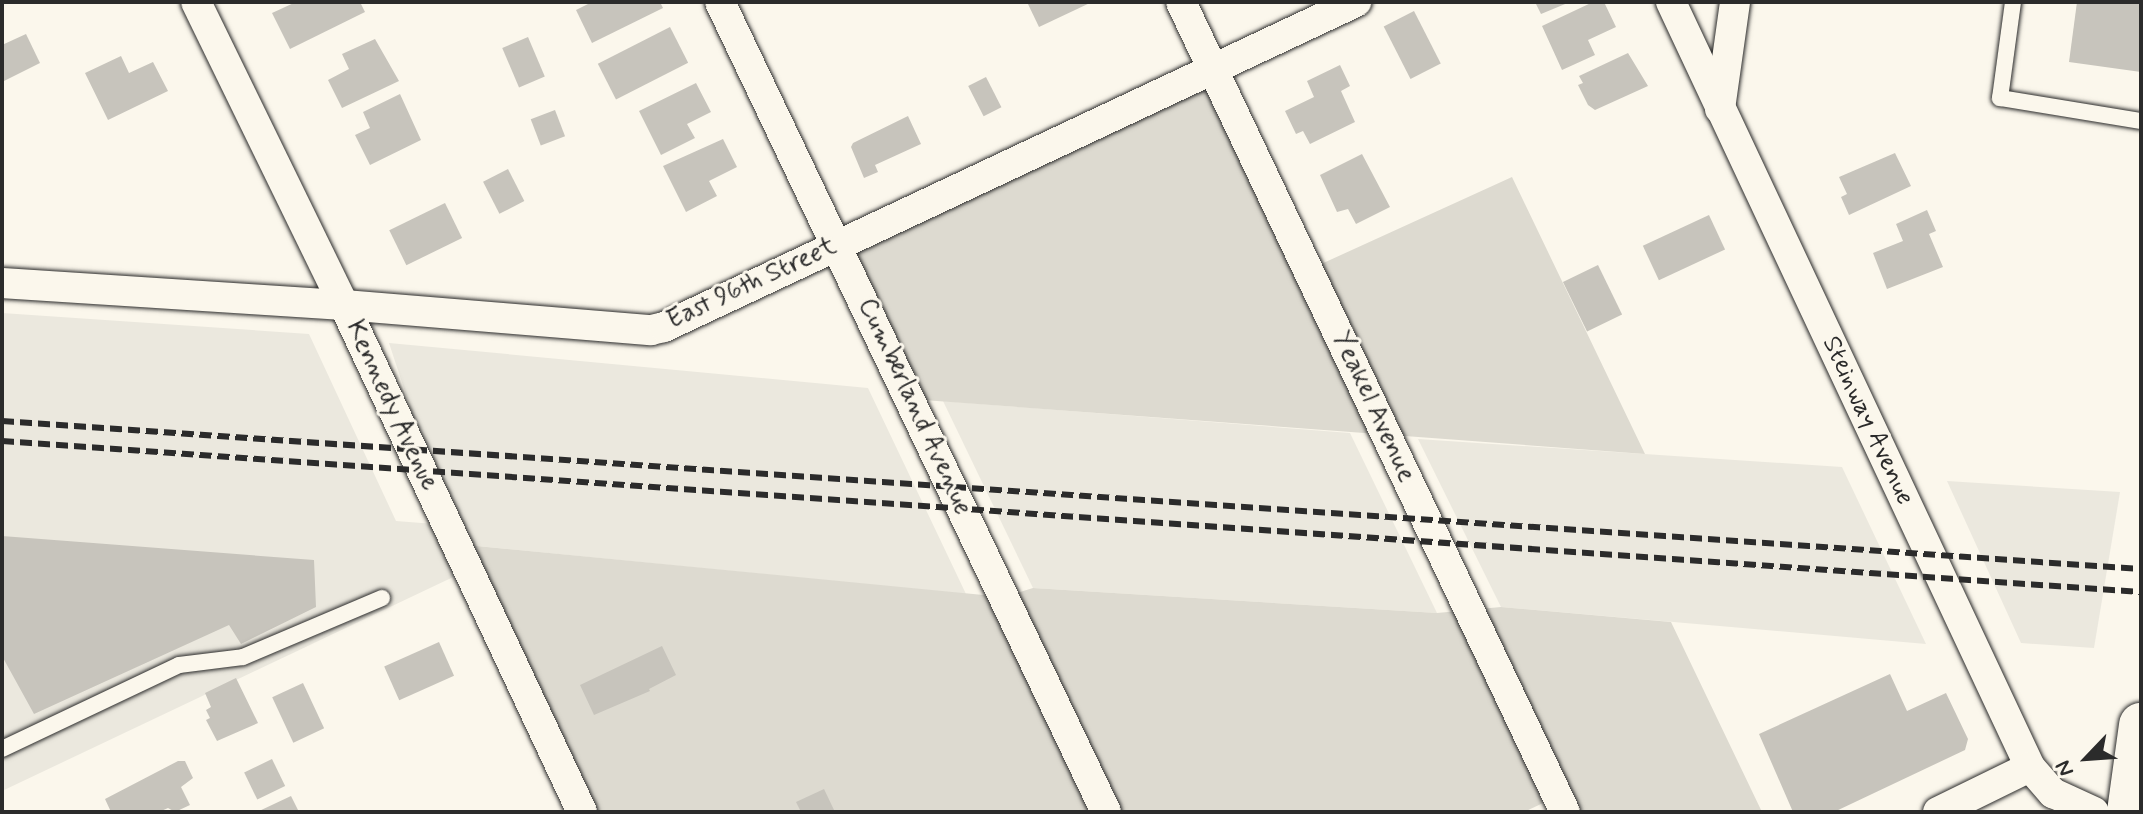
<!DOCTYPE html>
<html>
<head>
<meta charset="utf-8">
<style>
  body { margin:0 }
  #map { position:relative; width:2143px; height:814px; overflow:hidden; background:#fbf7ec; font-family:Mynerve,sans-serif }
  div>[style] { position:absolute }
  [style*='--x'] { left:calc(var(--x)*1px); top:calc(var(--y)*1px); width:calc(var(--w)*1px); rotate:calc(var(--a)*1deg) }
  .built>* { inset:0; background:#ebe8de }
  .green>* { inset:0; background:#dddad0 }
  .building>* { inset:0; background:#c7c4bc; transform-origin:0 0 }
  .roads { filter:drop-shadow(0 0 2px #2b2b2b) drop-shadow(0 0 2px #2b2b2b) }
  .service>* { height:16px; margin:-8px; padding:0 8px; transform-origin:8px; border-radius:8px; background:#fbf7ec }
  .minor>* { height:30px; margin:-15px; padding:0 15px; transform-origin:15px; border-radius:15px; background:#fbf7ec }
  .primary>* { height:44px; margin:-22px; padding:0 22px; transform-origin:22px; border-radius:22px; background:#fbf7ec }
  .rail>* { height:6px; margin-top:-3px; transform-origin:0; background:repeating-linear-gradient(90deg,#2b2b2b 0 12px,transparent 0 18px) }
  span { translate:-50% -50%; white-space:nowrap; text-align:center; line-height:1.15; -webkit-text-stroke:6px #fbf7ec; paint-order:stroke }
  .street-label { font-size:26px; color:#2b2b2b }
  .frame { position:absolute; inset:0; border:4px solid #2b2b2b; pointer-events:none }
  .north { position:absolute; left:2047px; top:718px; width:80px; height:80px; -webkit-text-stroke:6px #fbf7ec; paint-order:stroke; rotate:245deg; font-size:22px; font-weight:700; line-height:32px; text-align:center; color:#2b2b2b }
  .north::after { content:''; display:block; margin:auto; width:28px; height:36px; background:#2b2b2b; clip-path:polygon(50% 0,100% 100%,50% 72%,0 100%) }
</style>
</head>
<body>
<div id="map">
  <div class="built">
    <i style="clip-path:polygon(2px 313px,309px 334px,396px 521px,447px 525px,452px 534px,389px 343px,868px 388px,966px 594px,457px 544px,468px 570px,2px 791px)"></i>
    <i style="clip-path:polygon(943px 401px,1350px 433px,1437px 613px,1033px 588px)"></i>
    <i style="clip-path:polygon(1418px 439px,1842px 467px,1926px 644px,1501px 607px)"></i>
    <i style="clip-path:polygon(1947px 481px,2120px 492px,2094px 648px,2021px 643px)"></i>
  </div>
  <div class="green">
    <i style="clip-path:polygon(1214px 70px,1308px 270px,1512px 177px,1645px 454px,910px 399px,836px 244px)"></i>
    <i style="clip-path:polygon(456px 544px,1004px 597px,1033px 588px,1437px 613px,1501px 607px,1671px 622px,1762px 812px,1565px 812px,1558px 796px,1524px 812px,582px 812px)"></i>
  </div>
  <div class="building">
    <i style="clip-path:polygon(296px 2px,360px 2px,365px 12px,290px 49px,272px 13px)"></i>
    <i style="clip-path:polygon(592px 2px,660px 2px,663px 8px,592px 43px,576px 10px)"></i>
    <i style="clip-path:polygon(1027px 2px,1092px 2px,1039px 27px)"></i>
    <i style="clip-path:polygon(1535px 2px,1570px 2px,1541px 14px)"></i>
    <i style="clip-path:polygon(1593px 2px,1604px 2px,1616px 27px,1588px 40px,1595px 55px,1562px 70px,1542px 26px)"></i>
    <i style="clip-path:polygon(2077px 2px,2141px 2px,2141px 72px,2069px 62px)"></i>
    <i style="left:1414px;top:11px;width:59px;height:34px;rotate:63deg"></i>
    <i style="left:670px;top:27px;width:40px;height:81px;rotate:63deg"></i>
    <i style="clip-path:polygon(26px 34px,40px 63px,2px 82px,2px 45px)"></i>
    <i style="left:528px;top:37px;width:43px;height:28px;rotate:67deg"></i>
    <i style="clip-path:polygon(375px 39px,399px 81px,342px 108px,328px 80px,349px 69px,342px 54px)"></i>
    <i style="clip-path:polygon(1628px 53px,1648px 86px,1595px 110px,1588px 105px,1578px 85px,1583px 83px,1579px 76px)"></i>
    <i style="clip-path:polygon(121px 56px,129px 73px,153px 62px,168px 91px,108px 120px,85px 73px)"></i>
    <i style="clip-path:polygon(1340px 65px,1350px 86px,1341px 91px,1355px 122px,1310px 144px,1303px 131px,1296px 134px,1285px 111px,1314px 97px,1307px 81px)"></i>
    <i style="left:986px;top:77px;width:34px;height:20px;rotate:63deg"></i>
    <i style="clip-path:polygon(696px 83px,711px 112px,687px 124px,695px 138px,661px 155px,639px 111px)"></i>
    <i style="clip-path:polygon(400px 94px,421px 140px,370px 165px,355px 135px,370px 128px,363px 112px)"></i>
    <i style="left:555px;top:110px;width:28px;height:26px;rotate:69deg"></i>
    <i style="clip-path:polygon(908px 116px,921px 144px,875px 165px,878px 172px,864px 178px,851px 147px,853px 143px)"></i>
    <i style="clip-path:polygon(723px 139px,737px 167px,709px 181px,717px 196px,686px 212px,663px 166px)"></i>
    <i style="clip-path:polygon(1895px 153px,1911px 186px,1849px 215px,1841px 197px,1847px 194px,1839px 177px)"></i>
    <i style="clip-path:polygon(1362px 154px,1390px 207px,1356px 224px,1348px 209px,1337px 212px,1320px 175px)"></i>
    <i style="left:508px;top:169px;width:36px;height:28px;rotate:63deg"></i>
    <i style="left:445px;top:203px;width:39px;height:62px;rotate:64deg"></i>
    <i style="clip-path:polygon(1927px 210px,1936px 231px,1929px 234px,1943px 267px,1887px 289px,1873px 253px,1903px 241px,1896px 224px)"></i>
    <i style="left:1709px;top:215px;width:38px;height:73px;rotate:65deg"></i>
    <i style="left:1598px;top:265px;width:55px;height:39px;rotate:64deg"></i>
    <i style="clip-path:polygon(2px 536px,314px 560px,316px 607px,241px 644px,229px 625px,34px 714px,2px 656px)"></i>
    <i style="left:439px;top:642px;width:37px;height:60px;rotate:66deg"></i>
    <i style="clip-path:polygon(662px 646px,676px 675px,649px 689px,650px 691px,594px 715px,580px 685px)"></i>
    <i style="clip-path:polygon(1890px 674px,1907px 711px,1946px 693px,1968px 739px,1965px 750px,1834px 812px,1793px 812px,1759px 734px)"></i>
    <i style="clip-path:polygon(236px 678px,258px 723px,217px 741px,206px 720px,210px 718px,206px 710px,211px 707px,205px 693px)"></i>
    <i style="left:303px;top:683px;width:50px;height:34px;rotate:65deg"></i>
    <i style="left:272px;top:759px;width:30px;height:31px;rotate:64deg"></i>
    <i style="clip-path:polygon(178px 761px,185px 761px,193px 778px,181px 787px,190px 805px,175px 812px,168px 808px,159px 812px,111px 812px,105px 799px)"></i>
    <i style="clip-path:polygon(824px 789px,835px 812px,801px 812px,796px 802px)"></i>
    <i style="clip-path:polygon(291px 796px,299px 812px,257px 812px)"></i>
  </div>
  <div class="roads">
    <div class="service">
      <i style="--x:2013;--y:2;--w:97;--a:97.7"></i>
      <i style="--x:2000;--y:98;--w:143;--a:9.3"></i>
      <i style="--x:2;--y:749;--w:196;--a:-25.4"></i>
      <i style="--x:179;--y:665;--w:64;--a:-7.1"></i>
      <i style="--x:243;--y:657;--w:151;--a:-23"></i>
    </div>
    <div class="minor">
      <i style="--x:196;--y:2;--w:337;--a:64"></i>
      <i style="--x:344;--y:305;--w:560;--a:64.85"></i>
      <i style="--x:720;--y:2;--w:897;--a:64.52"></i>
      <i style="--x:1181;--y:2;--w:896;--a:64.64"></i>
      <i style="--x:1671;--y:2;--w:845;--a:64.86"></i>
      <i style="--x:2030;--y:767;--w:35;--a:49"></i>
      <i style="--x:2053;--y:793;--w:45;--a:24.9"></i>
      <i style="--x:1720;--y:109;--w:108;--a:-82"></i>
      <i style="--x:2;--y:283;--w:343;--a:3.7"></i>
      <i style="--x:344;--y:305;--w:308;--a:4.7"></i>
      <i style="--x:651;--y:330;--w:13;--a:-13"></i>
      <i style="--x:664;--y:327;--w:765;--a:-25.16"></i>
      <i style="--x:1938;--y:812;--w:102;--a:-26.1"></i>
    </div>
    <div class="primary">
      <i style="--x:2129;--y:812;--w:88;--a:-82.1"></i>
    </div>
  </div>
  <div class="rail">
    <i style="--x:2;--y:421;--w:2144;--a:3.96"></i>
    <i style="--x:2;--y:441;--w:2144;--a:4.04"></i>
  </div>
  <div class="street-label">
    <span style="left:752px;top:284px;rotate:-25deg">East 96th Street</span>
    <span style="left:391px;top:406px;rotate:65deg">Kennedy Avenue</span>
    <span style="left:914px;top:407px;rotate:65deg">Cumberland Avenue</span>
    <span style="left:1373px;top:407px;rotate:65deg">Yeakel Avenue</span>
    <span style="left:1867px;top:421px;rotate:65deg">Steinway Avenue</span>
  </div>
  <div class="frame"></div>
  <div class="north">N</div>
</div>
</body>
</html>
